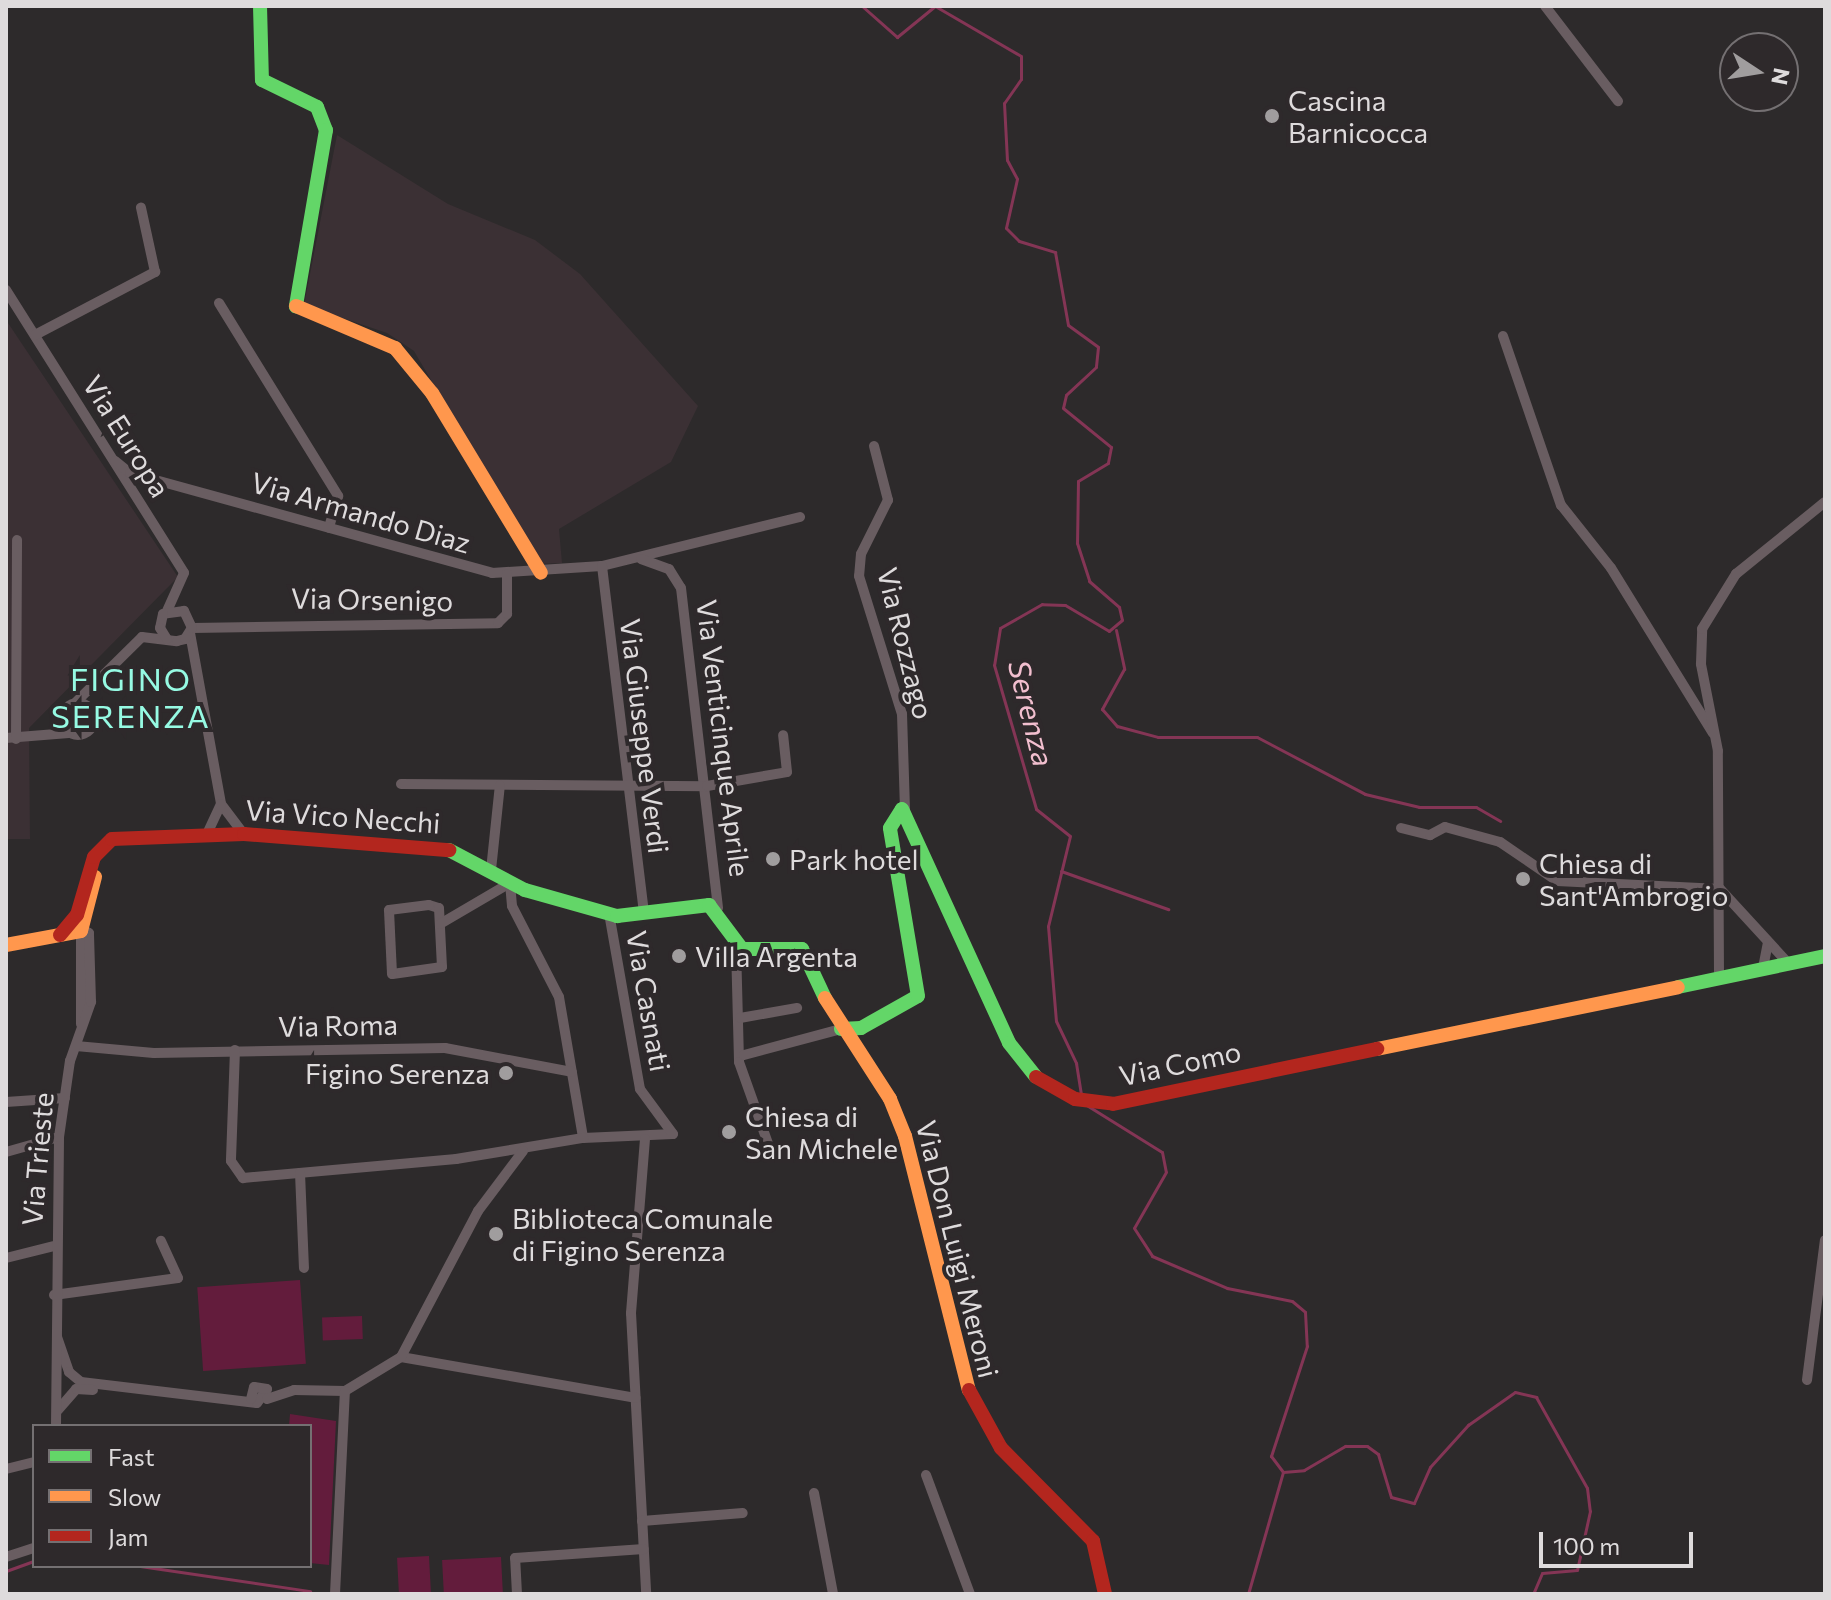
<!DOCTYPE html>
<html>
<head>
<meta charset="utf-8">
<style>
  body { margin:0 }
  #map { position:relative; width:1831px; height:1600px; overflow:hidden; background:#2d2a2b; font-family:Commissioner,sans-serif }
  div>[style] { position:absolute }
  [style*='--x'] { left:calc(var(--x)*1px); top:calc(var(--y)*1px); width:calc(var(--w)*1px); rotate:calc(var(--a)*1deg) }
  .built>* { inset:0; background:#3b3034 }
  .green>* { inset:0; background:#631c3c; transform-origin:0 0 }
  .stream>* { height:3px; margin:-1.5px; padding:0 1.5px; transform-origin:1.5px; border-radius:1.5px; background:#843555 }
  .street>* { height:10px; margin:-5px; padding:0 5px; transform-origin:5px; border-radius:5px; background:#695d61 }
  .street>.ring { margin:-5px; padding:0; box-sizing:content-box; background:none; border:10px solid #695d61; border-radius:50% }
  .fast>* { height:14px; margin:-7px; padding:0 7px; transform-origin:7px; border-radius:7px; background:#63d668 }
  .slow>* { height:14px; margin:-7px; padding:0 7px; transform-origin:7px; border-radius:7px; background:#ff974d }
  .jam>* { height:14px; margin:-7px; padding:0 7px; transform-origin:7px; border-radius:7px; background:#b3261e }
  .dots>* { width:22px; height:22px; translate:-50% -50%; box-sizing:border-box; border:4px solid #2e292b; border-radius:50% }
  span { translate:-50% -50%; white-space:nowrap; text-align:center; line-height:1.15; -webkit-text-stroke:8px #2e292b; paint-order:stroke }
  .poi-label { font-size:28px; color:#dedbdc }
  .left { translate:0 -50%; text-align:left }
  .right { translate:-100% -50%; text-align:right }
  .street-label { font-size:28px; color:#dedbdc }
  .water-label { font-size:30px; color:#f2bfcf; font-style:italic }
  .quarter-label { font-size:32px; color:#96fae3; letter-spacing:2px }
  .frame { position:absolute; inset:0; border:8px solid #dedbdc; pointer-events:none }
  .legend { position:absolute; left:32px; top:1424px; width:280px; height:144px; box-sizing:border-box; background:#2e292b; border:2px solid #747072; margin:0; padding:10px 14px; list-style:none; font-size:24px; color:#dedbdc }
  .legend li { display:flex; align-items:center; gap:16px; height:40px }
  .legend b { width:40px; border:2px solid #747072 }
  .north { position:absolute; left:1719px; top:32px; width:80px; height:80px; box-sizing:border-box; background:#2e292b; border:2px solid #747072; border-radius:50%; rotate:102deg; font-size:22px; font-weight:700; line-height:32px; text-align:center; color:#dedbdc }
  .north::after { content:''; display:block; margin:auto; width:28px; height:36px; background:#a09d9e; clip-path:polygon(50% 0,100% 100%,50% 72%,0 100%) }
  .scale { position:absolute; left:1539px; top:1532px; width:154px; height:36px; box-sizing:border-box; border:4px solid #dedbdc; border-top:0; padding-left:10px; font-size:24px; line-height:28px; white-space:nowrap; color:#dedbdc; -webkit-text-stroke:6px #2e292b; paint-order:stroke }
</style>
</head>
<body>
<div id="map">
  <div class="built">
    <i style="clip-path:polygon(337px 135px,448px 204px,535px 240px,580px 274px,698px 406px,671px 462px,559px 529px,562px 563px,539px 564px,414px 351px,387px 333px,304px 305px)"></i>
    <i style="clip-path:polygon(6px 320px,178px 577px,29px 728px,30px 839px,6px 839px)"></i>
  </div>
  <div class="green">
    <i style="left:300px;top:1280px;width:84px;height:103px;rotate:86deg"></i>
    <i style="left:362px;top:1316px;width:23px;height:40px;rotate:88deg"></i>
    <i style="clip-path:polygon(290px 1414px,336px 1421px,329px 1565px,310px 1563px,310px 1426px,289px 1426px)"></i>
    <i style="left:429px;top:1556px;width:38px;height:32px;rotate:87deg"></i>
    <i style="left:501px;top:1557px;width:37px;height:59px;rotate:87deg"></i>
  </div>
  <div class="stream">
    <i style="--x:862;--y:6;--w:47;--a:41.5"></i>
    <i style="--x:897;--y:37;--w:49;--a:-39.2"></i>
    <i style="--x:935;--y:6;--w:99;--a:30.2"></i>
    <i style="--x:1021;--y:56;--w:23;--a:90"></i>
    <i style="--x:1021;--y:79;--w:29;--a:125"></i>
    <i style="--x:1004;--y:103;--w:57;--a:87"></i>
    <i style="--x:1007;--y:160;--w:21;--a:62"></i>
    <i style="--x:1017;--y:179;--w:50;--a:102.7"></i>
    <i style="--x:1006;--y:228;--w:18;--a:45"></i>
    <i style="--x:1019;--y:241;--w:38;--a:17"></i>
    <i style="--x:1055;--y:252;--w:74;--a:79.9"></i>
    <i style="--x:1068;--y:325;--w:37;--a:36"></i>
    <i style="--x:1098;--y:347;--w:20;--a:96"></i>
    <i style="--x:1096;--y:367;--w:41;--a:137"></i>
    <i style="--x:1066;--y:395;--w:13;--a:103"></i>
    <i style="--x:1063;--y:408;--w:62;--a:39.1"></i>
    <i style="--x:1111;--y:447;--w:16;--a:101"></i>
    <i style="--x:1108;--y:463;--w:35;--a:149"></i>
    <i style="--x:1078;--y:481;--w:62;--a:90.9"></i>
    <i style="--x:1077;--y:543;--w:40;--a:72"></i>
    <i style="--x:1089;--y:581;--w:40;--a:41"></i>
    <i style="--x:1119;--y:607;--w:13;--a:77"></i>
    <i style="--x:1122;--y:620;--w:17;--a:140"></i>
    <i style="--x:1109;--y:631;--w:51;--a:-149.4"></i>
    <i style="--x:1065;--y:605;--w:23;--a:-178"></i>
    <i style="--x:1042;--y:604;--w:48;--a:150.3"></i>
    <i style="--x:1000;--y:628;--w:37;--a:99"></i>
    <i style="--x:994;--y:665;--w:150;--a:73.7"></i>
    <i style="--x:1036;--y:809;--w:43;--a:38.5"></i>
    <i style="--x:1070;--y:836;--w:93;--a:103.7"></i>
    <i style="--x:1048;--y:926;--w:95;--a:85.2"></i>
    <i style="--x:1056;--y:1021;--w:47;--a:64.5"></i>
    <i style="--x:1076;--y:1063;--w:33;--a:81"></i>
    <i style="--x:1116;--y:630;--w:40;--a:78"></i>
    <i style="--x:1124;--y:669;--w:46;--a:118.8"></i>
    <i style="--x:1102;--y:709;--w:23;--a:49"></i>
    <i style="--x:1117;--y:726;--w:42;--a:15"></i>
    <i style="--x:1158;--y:737;--w:99;--a:0"></i>
    <i style="--x:1257;--y:737;--w:122;--a:27.8"></i>
    <i style="--x:1365;--y:794;--w:56;--a:13.5"></i>
    <i style="--x:1419;--y:807;--w:57;--a:0"></i>
    <i style="--x:1476;--y:807;--w:28;--a:30"></i>
    <i style="--x:1061;--y:871;--w:114;--a:19.6"></i>
    <i style="--x:1088;--y:1106;--w:87;--a:31.9"></i>
    <i style="--x:1162;--y:1152;--w:20;--a:79"></i>
    <i style="--x:1166;--y:1172;--w:64;--a:119.7"></i>
    <i style="--x:1134;--y:1228;--w:33;--a:57"></i>
    <i style="--x:1152;--y:1256;--w:82;--a:23.1"></i>
    <i style="--x:1227;--y:1288;--w:66;--a:11.3"></i>
    <i style="--x:1292;--y:1301;--w:17;--a:40"></i>
    <i style="--x:1305;--y:1312;--w:34;--a:87"></i>
    <i style="--x:1307;--y:1346;--w:116;--a:108.1"></i>
    <i style="--x:1271;--y:1456;--w:20;--a:53"></i>
    <i style="--x:1283;--y:1472;--w:21;--a:-5"></i>
    <i style="--x:1304;--y:1470;--w:48;--a:-30.3"></i>
    <i style="--x:1345;--y:1446;--w:22;--a:0"></i>
    <i style="--x:1367;--y:1446;--w:14;--a:36"></i>
    <i style="--x:1378;--y:1454;--w:45;--a:73.2"></i>
    <i style="--x:1391;--y:1497;--w:24;--a:15"></i>
    <i style="--x:1414;--y:1503;--w:39;--a:-66"></i>
    <i style="--x:1430;--y:1467;--w:57;--a:-47.9"></i>
    <i style="--x:1468;--y:1425;--w:57;--a:-35.1"></i>
    <i style="--x:1515;--y:1392;--w:22;--a:13"></i>
    <i style="--x:1536;--y:1397;--w:104;--a:60.7"></i>
    <i style="--x:1587;--y:1488;--w:23;--a:83"></i>
    <i style="--x:1590;--y:1511;--w:60;--a:102.4"></i>
    <i style="--x:1577;--y:1570;--w:35;--a:175"></i>
    <i style="--x:1542;--y:1573;--w:23;--a:113"></i>
    <i style="--x:140;--y:1566;--w:172;--a:8.4"></i>
    <i style="--x:6;--y:1571;--w:30;--a:-20"></i>
    <i style="--x:1248;--y:1594;--w:127;--a:-74"></i>
  </div>
  <div class="street">
    <i style="--x:1545;--y:6;--w:120;--a:52.5"></i>
    <i style="--x:6;--y:290;--w:334;--a:57.8"></i>
    <i style="--x:184;--y:573;--w:42;--a:114.1"></i>
    <i style="--x:219;--y:303;--w:227;--a:58.3"></i>
    <i style="--x:338;--y:496;--w:33;--a:106"></i>
    <i style="--x:35;--y:335;--w:136;--a:-27.7"></i>
    <i style="--x:155;--y:272;--w:66;--a:-102.3"></i>
    <i style="--x:1503;--y:336;--w:179;--a:71.1"></i>
    <i style="--x:1561;--y:505;--w:80;--a:51.6"></i>
    <i style="--x:1611;--y:568;--w:194;--a:58.3"></i>
    <i style="--x:874;--y:446;--w:56;--a:75.5"></i>
    <i style="--x:888;--y:500;--w:60;--a:116.6"></i>
    <i style="--x:861;--y:554;--w:22;--a:95"></i>
    <i style="--x:859;--y:576;--w:145;--a:72.7"></i>
    <i style="--x:902;--y:714;--w:95;--a:88.2"></i>
    <i style="--x:115;--y:461;--w:19;--a:39"></i>
    <i style="--x:130;--y:473;--w:376;--a:15.4"></i>
    <i style="--x:492;--y:573;--w:110;--a:-3.6"></i>
    <i style="--x:602;--y:566;--w:204;--a:-13.9"></i>
    <i style="--x:641;--y:559;--w:30;--a:20"></i>
    <i style="--x:669;--y:569;--w:22;--a:58"></i>
    <i style="--x:681;--y:588;--w:322;--a:83.4"></i>
    <i style="--x:602;--y:566;--w:349;--a:83.1"></i>
    <i style="--x:192;--y:628;--w:306;--a:-0.9"></i>
    <i style="--x:498;--y:623;--w:13;--a:-45"></i>
    <i style="--x:507;--y:614;--w:40;--a:-90"></i>
    <i style="--x:190;--y:633;--w:174;--a:79.7"></i>
    <i style="--x:221;--y:804;--w:38;--a:53"></i>
    <i style="--x:75;--y:703;--w:94;--a:-44.6"></i>
    <i style="--x:142;--y:637;--w:35;--a:7"></i>
    <i style="--x:177;--y:641;--w:8;--a:-14"></i>
    <i style="--x:185;--y:639;--w:13;--a:-58"></i>
    <i style="--x:192;--y:628;--w:19;--a:-115"></i>
    <i style="--x:184;--y:611;--w:21;--a:172"></i>
    <i style="--x:163;--y:614;--w:14;--a:102"></i>
    <i style="--x:160;--y:628;--w:13;--a:58"></i>
    <i class="ring" style="left:62px;top:703px;width:22px;height:22px"></i>
    <i style="--x:6;--y:738;--w:63;--a:-4.5"></i>
    <i style="--x:16;--y:739;--w:199;--a:-89.7"></i>
    <i style="--x:401;--y:784;--w:306;--a:0.4"></i>
    <i style="--x:707;--y:786;--w:81;--a:-9.9"></i>
    <i style="--x:787;--y:772;--w:37;--a:-96"></i>
    <i style="--x:1401;--y:828;--w:30;--a:14"></i>
    <i style="--x:1430;--y:835;--w:17;--a:-28"></i>
    <i style="--x:1445;--y:827;--w:57;--a:15.3"></i>
    <i style="--x:1500;--y:842;--w:69;--a:34.4"></i>
    <i style="--x:1557;--y:881;--w:163;--a:2.8"></i>
    <i style="--x:1720;--y:889;--w:102;--a:47.4"></i>
    <i style="--x:206;--y:836;--w:35;--a:-65"></i>
    <i style="--x:491;--y:870;--w:85;--a:-84"></i>
    <i style="--x:429;--y:905;--w:10;--a:17"></i>
    <i style="--x:439;--y:908;--w:59;--a:87.1"></i>
    <i style="--x:442;--y:967;--w:50;--a:172"></i>
    <i style="--x:392;--y:974;--w:64;--a:-92.7"></i>
    <i style="--x:389;--y:910;--w:40;--a:-7.1"></i>
    <i style="--x:440;--y:924;--w:81;--a:-30.4"></i>
    <i style="--x:510;--y:883;--w:23;--a:85"></i>
    <i style="--x:512;--y:906;--w:102;--a:62.7"></i>
    <i style="--x:559;--y:997;--w:143;--a:80.3"></i>
    <i style="--x:583;--y:1138;--w:90;--a:-2.5"></i>
    <i style="--x:673;--y:1134;--w:56;--a:-126.3"></i>
    <i style="--x:640;--y:1089;--w:178;--a:-100"></i>
    <i style="--x:736;--y:946;--w:116;--a:88.5"></i>
    <i style="--x:739;--y:1062;--w:92;--a:70.4"></i>
    <i style="--x:1763;--y:968;--w:26;--a:-79"></i>
    <i style="--x:1719;--y:975;--w:224;--a:-90.3"></i>
    <i style="--x:1718;--y:751;--w:89;--a:-101.1"></i>
    <i style="--x:1701;--y:664;--w:35;--a:-88"></i>
    <i style="--x:1702;--y:629;--w:65;--a:-58.3"></i>
    <i style="--x:1736;--y:574;--w:114;--a:-39"></i>
    <i style="--x:740;--y:1018;--w:58;--a:-10"></i>
    <i style="--x:81;--y:1024;--w:96;--a:-90"></i>
    <i style="--x:76;--y:1046;--w:78;--a:5.1"></i>
    <i style="--x:154;--y:1053;--w:291;--a:-1"></i>
    <i style="--x:445;--y:1048;--w:129;--a:10.7"></i>
    <i style="--x:235;--y:1050;--w:111;--a:92.1"></i>
    <i style="--x:231;--y:1161;--w:21;--a:55"></i>
    <i style="--x:243;--y:1178;--w:214;--a:-5.1"></i>
    <i style="--x:456;--y:1159;--w:129;--a:-9.4"></i>
    <i style="--x:744;--y:1055;--w:100;--a:-15"></i>
    <i style="--x:6;--y:1102;--w:59;--a:-3.9"></i>
    <i style="--x:645;--y:1139;--w:175;--a:94.6"></i>
    <i style="--x:631;--y:1313;--w:281;--a:86.9"></i>
    <i style="--x:6;--y:1152;--w:55;--a:-15.8"></i>
    <i style="--x:300;--y:1173;--w:95;--a:87.6"></i>
    <i style="--x:6;--y:1258;--w:49;--a:-14"></i>
    <i style="--x:54;--y:1295;--w:125;--a:-7.8"></i>
    <i style="--x:178;--y:1278;--w:41;--a:-114.7"></i>
    <i style="--x:57;--y:1337;--w:37;--a:71"></i>
    <i style="--x:69;--y:1372;--w:16;--a:40"></i>
    <i style="--x:81;--y:1382;--w:177;--a:6.8"></i>
    <i style="--x:257;--y:1403;--w:17;--a:-54"></i>
    <i style="--x:267;--y:1389;--w:13;--a:-171"></i>
    <i style="--x:254;--y:1387;--w:12;--a:104"></i>
    <i style="--x:401;--y:1357;--w:238;--a:9.9"></i>
    <i style="--x:1807;--y:1380;--w:141;--a:-82.7"></i>
    <i style="--x:267;--y:1399;--w:28;--a:-18"></i>
    <i style="--x:294;--y:1390;--w:51;--a:1.1"></i>
    <i style="--x:345;--y:1391;--w:66;--a:-31.3"></i>
    <i style="--x:401;--y:1357;--w:165;--a:-62.2"></i>
    <i style="--x:478;--y:1211;--w:75;--a:-53.1"></i>
    <i style="--x:58;--y:1410;--w:28;--a:-49"></i>
    <i style="--x:76;--y:1389;--w:17;--a:3"></i>
    <i style="--x:56;--y:1426;--w:289;--a:-89.4"></i>
    <i style="--x:59;--y:1137;--w:77;--a:-81.8"></i>
    <i style="--x:70;--y:1061;--w:63;--a:-70.4"></i>
    <i style="--x:91;--y:1002;--w:69;--a:-91.7"></i>
    <i style="--x:89;--y:933;--w:14;--a:-150"></i>
    <i style="--x:6;--y:1469;--w:29;--a:-14"></i>
    <i style="--x:926;--y:1475;--w:127;--a:69.7"></i>
    <i style="--x:814;--y:1493;--w:103;--a:79.3"></i>
    <i style="--x:642;--y:1521;--w:101;--a:-4.5"></i>
    <i style="--x:6;--y:1557;--w:29;--a:-18"></i>
    <i style="--x:335;--y:1594;--w:203;--a:-87.2"></i>
    <i style="--x:517;--y:1594;--w:36;--a:-93"></i>
    <i style="--x:515;--y:1558;--w:129;--a:-4"></i>
  </div>
  <div class="fast">
    <i style="--x:260;--y:6;--w:74;--a:88.5"></i>
    <i style="--x:262;--y:80;--w:61;--a:26.1"></i>
    <i style="--x:317;--y:107;--w:25;--a:69"></i>
    <i style="--x:326;--y:130;--w:179;--a:99.7"></i>
    <i style="--x:449;--y:850;--w:86;--a:27.8"></i>
    <i style="--x:525;--y:890;--w:96;--a:15.8"></i>
    <i style="--x:617;--y:916;--w:93;--a:-6.8"></i>
    <i style="--x:709;--y:905;--w:55;--a:53.1"></i>
    <i style="--x:742;--y:949;--w:60;--a:0"></i>
    <i style="--x:802;--y:949;--w:54;--a:64.9"></i>
    <i style="--x:1678;--y:987;--w:150;--a:-11.9"></i>
    <i style="--x:841;--y:1029;--w:20;--a:-3"></i>
    <i style="--x:861;--y:1028;--w:65;--a:-29.3"></i>
    <i style="--x:918;--y:996;--w:170;--a:-99.5"></i>
    <i style="--x:890;--y:828;--w:22;--a:-58"></i>
    <i style="--x:902;--y:809;--w:257;--a:65.4"></i>
    <i style="--x:1009;--y:1043;--w:43;--a:51.5"></i>
  </div>
  <div class="slow">
    <i style="--x:296;--y:306;--w:108;--a:23"></i>
    <i style="--x:395;--y:348;--w:58;--a:50.6"></i>
    <i style="--x:432;--y:393;--w:210;--a:58.8"></i>
    <i style="--x:6;--y:945;--w:76;--a:-10.6"></i>
    <i style="--x:81;--y:931;--w:56;--a:-75.5"></i>
    <i style="--x:825;--y:998;--w:120;--a:57.2"></i>
    <i style="--x:890;--y:1099;--w:40;--a:68"></i>
    <i style="--x:905;--y:1136;--w:262;--a:75.9"></i>
    <i style="--x:1377;--y:1049;--w:307;--a:-11.6"></i>
  </div>
  <div class="jam">
    <i style="--x:60;--y:935;--w:26;--a:-50"></i>
    <i style="--x:77;--y:915;--w:60;--a:-73.7"></i>
    <i style="--x:94;--y:857;--w:25;--a:-45"></i>
    <i style="--x:112;--y:839;--w:132;--a:-2.2"></i>
    <i style="--x:244;--y:834;--w:206;--a:4.5"></i>
    <i style="--x:1036;--y:1077;--w:45;--a:29.4"></i>
    <i style="--x:1075;--y:1099;--w:38;--a:7"></i>
    <i style="--x:1113;--y:1104;--w:270;--a:-11.8"></i>
    <i style="--x:969;--y:1390;--w:66;--a:61.1"></i>
    <i style="--x:1001;--y:1448;--w:131;--a:45.3"></i>
    <i style="--x:1093;--y:1541;--w:54;--a:77.2"></i>
  </div>
  <div class="dots">
    <i style="left:1272px;top:116px;background:#a09d9e"></i>
    <i style="left:773px;top:859px;background:#a09d9e"></i>
    <i style="left:1523px;top:879px;background:#a09d9e"></i>
    <i style="left:679px;top:956px;background:#a09d9e"></i>
    <i style="left:506px;top:1073px;background:#a09d9e"></i>
    <i style="left:729px;top:1132px;background:#a09d9e"></i>
    <i style="left:496px;top:1234px;background:#a09d9e"></i>
  </div>
  <div class="poi-label">
    <span class="left" style="left:1288px;top:116px">Cascina<br>Barnicocca</span>
    <span class="left" style="left:789px;top:859px">Park hotel</span>
    <span class="left" style="left:1539px;top:879px">Chiesa di<br>Sant'Ambrogio</span>
    <span class="left" style="left:695px;top:956px">Villa Argenta</span>
    <span class="right" style="left:490px;top:1073px">Figino Serenza</span>
    <span class="left" style="left:745px;top:1132px">Chiesa di<br>San Michele</span>
    <span class="left" style="left:512px;top:1234px">Biblioteca Comunale<br>di Figino Serenza</span>
  </div>
  <div class="street-label">
    <span style="left:127px;top:436px;rotate:58deg">Via Europa</span>
    <span style="left:361px;top:512px;rotate:16deg">Via Armando Diaz</span>
    <span style="left:372px;top:599px;rotate:1deg">Via Orsenigo</span>
    <span style="left:906px;top:643px;rotate:76deg">Via Rozzago</span>
    <span style="left:645px;top:736px;rotate:83deg">Via Giuseppe Verdi</span>
    <span style="left:724px;top:738px;rotate:83deg">Via Venticinque Aprile</span>
    <span style="left:343px;top:816px;rotate:4deg">Via Vico Necchi</span>
    <span style="left:649px;top:1001px;rotate:80deg">Via Casnati</span>
    <span style="left:338px;top:1025px;rotate:-1deg">Via Roma</span>
    <span style="left:1180px;top:1063px;rotate:-12deg">Via Como</span>
    <span style="left:37px;top:1159px;rotate:-85deg">Via Trieste</span>
    <span style="left:958px;top:1249px;rotate:76deg">Via Don Luigi Meroni</span>
  </div>
  <div class="water-label">
    <span style="left:1032px;top:713px;rotate:76deg">Serenza</span>
  </div>
  <div class="quarter-label">
    <span style="left:131px;top:697px">FIGINO<br>SERENZA</span>
  </div>
  <div class="frame"></div>
  <ul class="legend">
  <li><b style="height:10px;background:#63d668"></b>Fast</li>
  <li><b style="height:10px;background:#ff974d"></b>Slow</li>
  <li><b style="height:10px;background:#b3261e"></b>Jam</li>
  </ul>
  <div class="north">N</div>
  <div class="scale">100 m</div>
</div>
</body>
</html>
